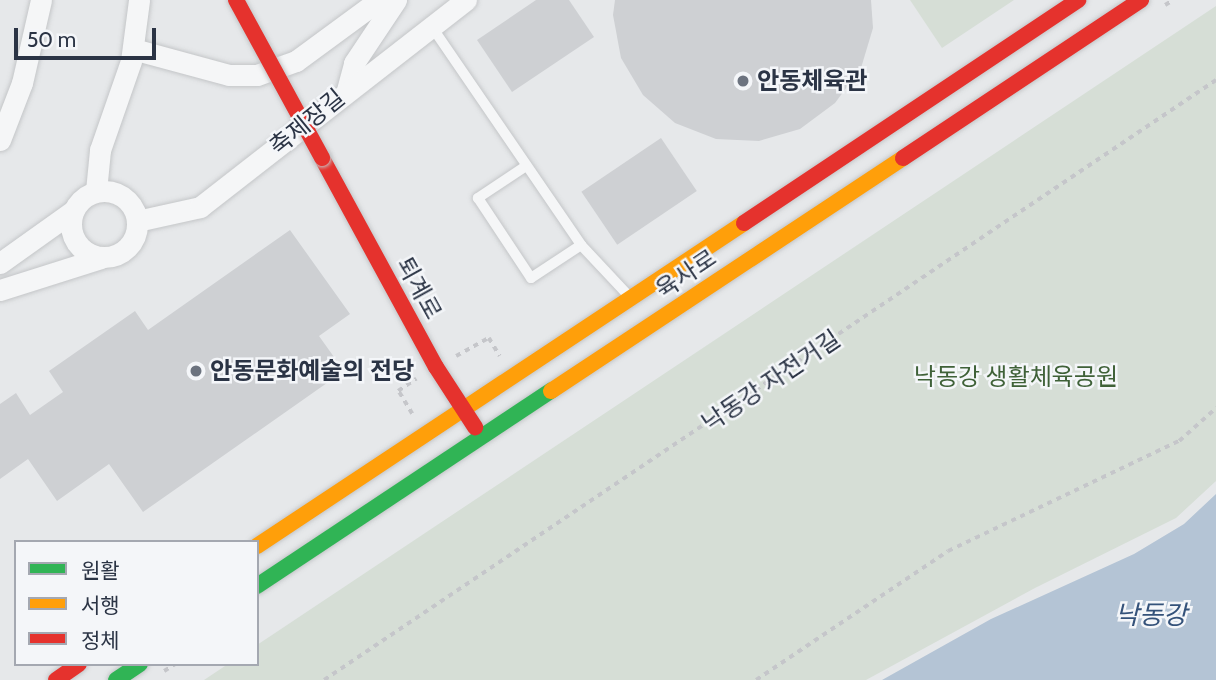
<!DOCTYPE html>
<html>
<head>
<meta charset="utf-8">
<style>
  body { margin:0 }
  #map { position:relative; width:1216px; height:680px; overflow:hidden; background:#e6e8ea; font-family:Cabin,"Noto Sans KR",sans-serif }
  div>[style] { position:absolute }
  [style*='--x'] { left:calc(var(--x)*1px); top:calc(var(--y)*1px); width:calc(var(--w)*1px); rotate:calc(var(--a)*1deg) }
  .green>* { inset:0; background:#d6ded6 }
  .water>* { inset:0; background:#b4c4d5 }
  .building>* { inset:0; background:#ced0d3; transform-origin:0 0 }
  .path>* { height:3.5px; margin-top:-1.75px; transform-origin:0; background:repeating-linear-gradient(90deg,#c5c6ca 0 5px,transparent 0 10px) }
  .roads { filter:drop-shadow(0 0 2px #c4c6c8) drop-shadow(0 0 2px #c4c6c8) }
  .lane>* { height:10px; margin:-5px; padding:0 5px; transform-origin:5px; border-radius:5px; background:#f5f6f7 }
  .street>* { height:21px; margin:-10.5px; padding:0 10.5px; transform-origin:10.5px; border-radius:10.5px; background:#f5f6f7 }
  .street>.ring { margin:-10.5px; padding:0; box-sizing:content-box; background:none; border:21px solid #f5f6f7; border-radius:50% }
  .fast>* { height:16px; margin:-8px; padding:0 8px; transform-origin:8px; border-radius:8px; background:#30b455 }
  .slow>* { height:16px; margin:-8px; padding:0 8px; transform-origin:8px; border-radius:8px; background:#ff9f0a }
  .jam>* { height:16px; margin:-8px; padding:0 8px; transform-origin:8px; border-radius:8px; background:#e5322d }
  .bridges { filter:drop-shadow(0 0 2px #c4c6c8) drop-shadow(0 0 2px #c4c6c8) }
  .jam-bridge>* { height:16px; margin:-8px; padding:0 8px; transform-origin:8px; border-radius:8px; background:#e5322d }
  .dots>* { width:19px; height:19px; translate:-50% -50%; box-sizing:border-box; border:4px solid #f4f6f9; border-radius:50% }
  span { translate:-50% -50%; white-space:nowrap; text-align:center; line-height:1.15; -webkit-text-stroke:5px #f4f6f9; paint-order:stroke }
  .poi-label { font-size:24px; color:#2b3445; font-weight:700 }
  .left { translate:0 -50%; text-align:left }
  .street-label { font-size:24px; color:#2b3445 }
  .park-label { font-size:24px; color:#3f6138 }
  .water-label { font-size:26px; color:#34527a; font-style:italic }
  .legend { position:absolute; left:14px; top:540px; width:245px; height:126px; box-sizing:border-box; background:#f4f6f9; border:2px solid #a4a8b1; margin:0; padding:9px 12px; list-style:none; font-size:21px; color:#2b3445 }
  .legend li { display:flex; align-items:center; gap:14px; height:35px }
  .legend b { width:35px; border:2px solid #a4a8b1 }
  .scale { position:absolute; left:14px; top:28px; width:142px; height:32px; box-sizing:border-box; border:4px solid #2b3445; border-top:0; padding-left:9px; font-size:21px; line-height:24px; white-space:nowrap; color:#2b3445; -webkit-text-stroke:5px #f4f6f9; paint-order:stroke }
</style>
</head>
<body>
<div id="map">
  <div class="green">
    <i style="clip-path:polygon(910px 0,1014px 0,942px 48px)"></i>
    <i style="clip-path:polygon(1216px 6px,1216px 481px,1176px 518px,1035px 588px,866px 680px,204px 680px,228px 664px,257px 664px,257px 645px)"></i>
  </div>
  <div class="water">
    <i style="clip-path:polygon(1216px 494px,1216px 680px,882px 680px,991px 619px,1134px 554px,1184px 524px)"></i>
  </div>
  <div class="building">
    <i style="clip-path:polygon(536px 0,569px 0,594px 37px,512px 92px,477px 40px)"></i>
    <i style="clip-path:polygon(615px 0,871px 0,873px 28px,861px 68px,835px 103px,800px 129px,759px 141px,716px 139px,675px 123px,643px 95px,621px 58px,613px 15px)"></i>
    <i style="left:661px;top:138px;width:64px;height:96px;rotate:56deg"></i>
    <i style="clip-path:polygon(290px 230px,350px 314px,319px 336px,344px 371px,143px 512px,109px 464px,57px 501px,28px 459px,0 479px,0 404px,16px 393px,30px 415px,63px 392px,49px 371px,135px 311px,148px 330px)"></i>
  </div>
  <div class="path">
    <i style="--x:1165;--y:5;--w:9;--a:-32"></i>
    <i style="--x:456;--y:356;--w:38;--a:-29"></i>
    <i style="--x:489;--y:338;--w:21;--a:59"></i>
    <i style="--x:412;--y:414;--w:27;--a:-121"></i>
    <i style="--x:398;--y:391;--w:22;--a:-34"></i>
    <i style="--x:164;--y:671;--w:13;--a:-32"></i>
    <i style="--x:324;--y:680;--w:1075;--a:-33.93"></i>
    <i style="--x:756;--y:680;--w:231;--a:-33.9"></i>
    <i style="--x:948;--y:551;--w:256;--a:-25.5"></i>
    <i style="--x:1179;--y:441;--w:50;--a:-41.7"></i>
  </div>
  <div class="roads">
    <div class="lane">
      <i style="--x:432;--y:27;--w:264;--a:55.6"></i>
      <i style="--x:581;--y:245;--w:69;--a:46.8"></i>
      <i style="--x:526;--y:166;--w:58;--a:146.3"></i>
      <i style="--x:478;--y:198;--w:96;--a:56.5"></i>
      <i style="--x:531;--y:278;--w:60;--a:-33.4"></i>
    </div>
    <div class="street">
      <i style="--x:133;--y:49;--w:99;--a:15.2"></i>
      <i style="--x:229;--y:75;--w:28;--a:0"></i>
      <i style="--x:257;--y:75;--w:41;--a:-19.7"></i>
      <i style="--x:296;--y:61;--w:103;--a:-36.3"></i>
      <i style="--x:347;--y:90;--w:28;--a:-75"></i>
      <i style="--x:354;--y:63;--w:76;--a:-56.3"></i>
      <i style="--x:0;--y:140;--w:61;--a:-68.9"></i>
      <i style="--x:22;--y:83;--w:85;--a:-77.1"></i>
      <i class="ring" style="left:71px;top:191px;width:45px;height:45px"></i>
      <i style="--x:96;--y:191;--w:41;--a:-84.4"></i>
      <i style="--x:100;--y:150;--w:94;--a:-70.8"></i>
      <i style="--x:131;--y:61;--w:62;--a:-82.5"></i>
      <i style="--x:137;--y:221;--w:65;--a:-12.5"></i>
      <i style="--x:200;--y:207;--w:337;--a:-37.9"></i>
      <i style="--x:0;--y:263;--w:90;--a:-35.5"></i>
      <i style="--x:0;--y:290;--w:106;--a:-17.6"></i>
    </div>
    <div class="fast">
      <i style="--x:257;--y:586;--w:353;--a:-33.6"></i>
      <i style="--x:116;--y:680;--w:29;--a:-34"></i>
    </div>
    <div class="slow">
      <i style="--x:551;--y:391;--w:422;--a:-33.5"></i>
      <i style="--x:257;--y:546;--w:584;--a:-33.55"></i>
    </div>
    <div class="jam">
      <i style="--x:322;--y:158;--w:238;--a:61.4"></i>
      <i style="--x:436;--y:367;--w:72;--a:57"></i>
      <i style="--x:903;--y:158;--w:286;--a:-33.6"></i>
      <i style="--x:744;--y:223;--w:402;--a:-33.7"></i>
      <i style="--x:56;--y:680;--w:28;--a:-35"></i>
    </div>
  </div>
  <div class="bridges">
    <div class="jam-bridge">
      <i style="--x:236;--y:0;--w:180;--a:61.4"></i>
    </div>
  </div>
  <div class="dots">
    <i style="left:743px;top:81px;background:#6c737f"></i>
    <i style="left:196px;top:371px;background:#6c737f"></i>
  </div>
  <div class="poi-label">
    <span class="left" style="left:757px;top:81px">안동체육관</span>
    <span class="left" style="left:210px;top:371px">안동문화예술의 전당</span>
  </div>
  <div class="street-label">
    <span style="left:307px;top:122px;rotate:-39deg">축제장길</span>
    <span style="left:686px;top:274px;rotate:-34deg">육사로</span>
    <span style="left:419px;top:288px;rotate:61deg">퇴계로</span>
    <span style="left:771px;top:381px;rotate:-34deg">낙동강 자전거길</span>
  </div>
  <div class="park-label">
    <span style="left:1016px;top:377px">낙동강 생활체육공원</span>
  </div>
  <div class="water-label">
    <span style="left:1151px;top:616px">낙동강</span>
  </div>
  <ul class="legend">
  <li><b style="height:9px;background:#30b455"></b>원활</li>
  <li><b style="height:9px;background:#ff9f0a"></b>서행</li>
  <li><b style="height:9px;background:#e5322d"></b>정체</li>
  </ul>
  <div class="scale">50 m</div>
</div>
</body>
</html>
